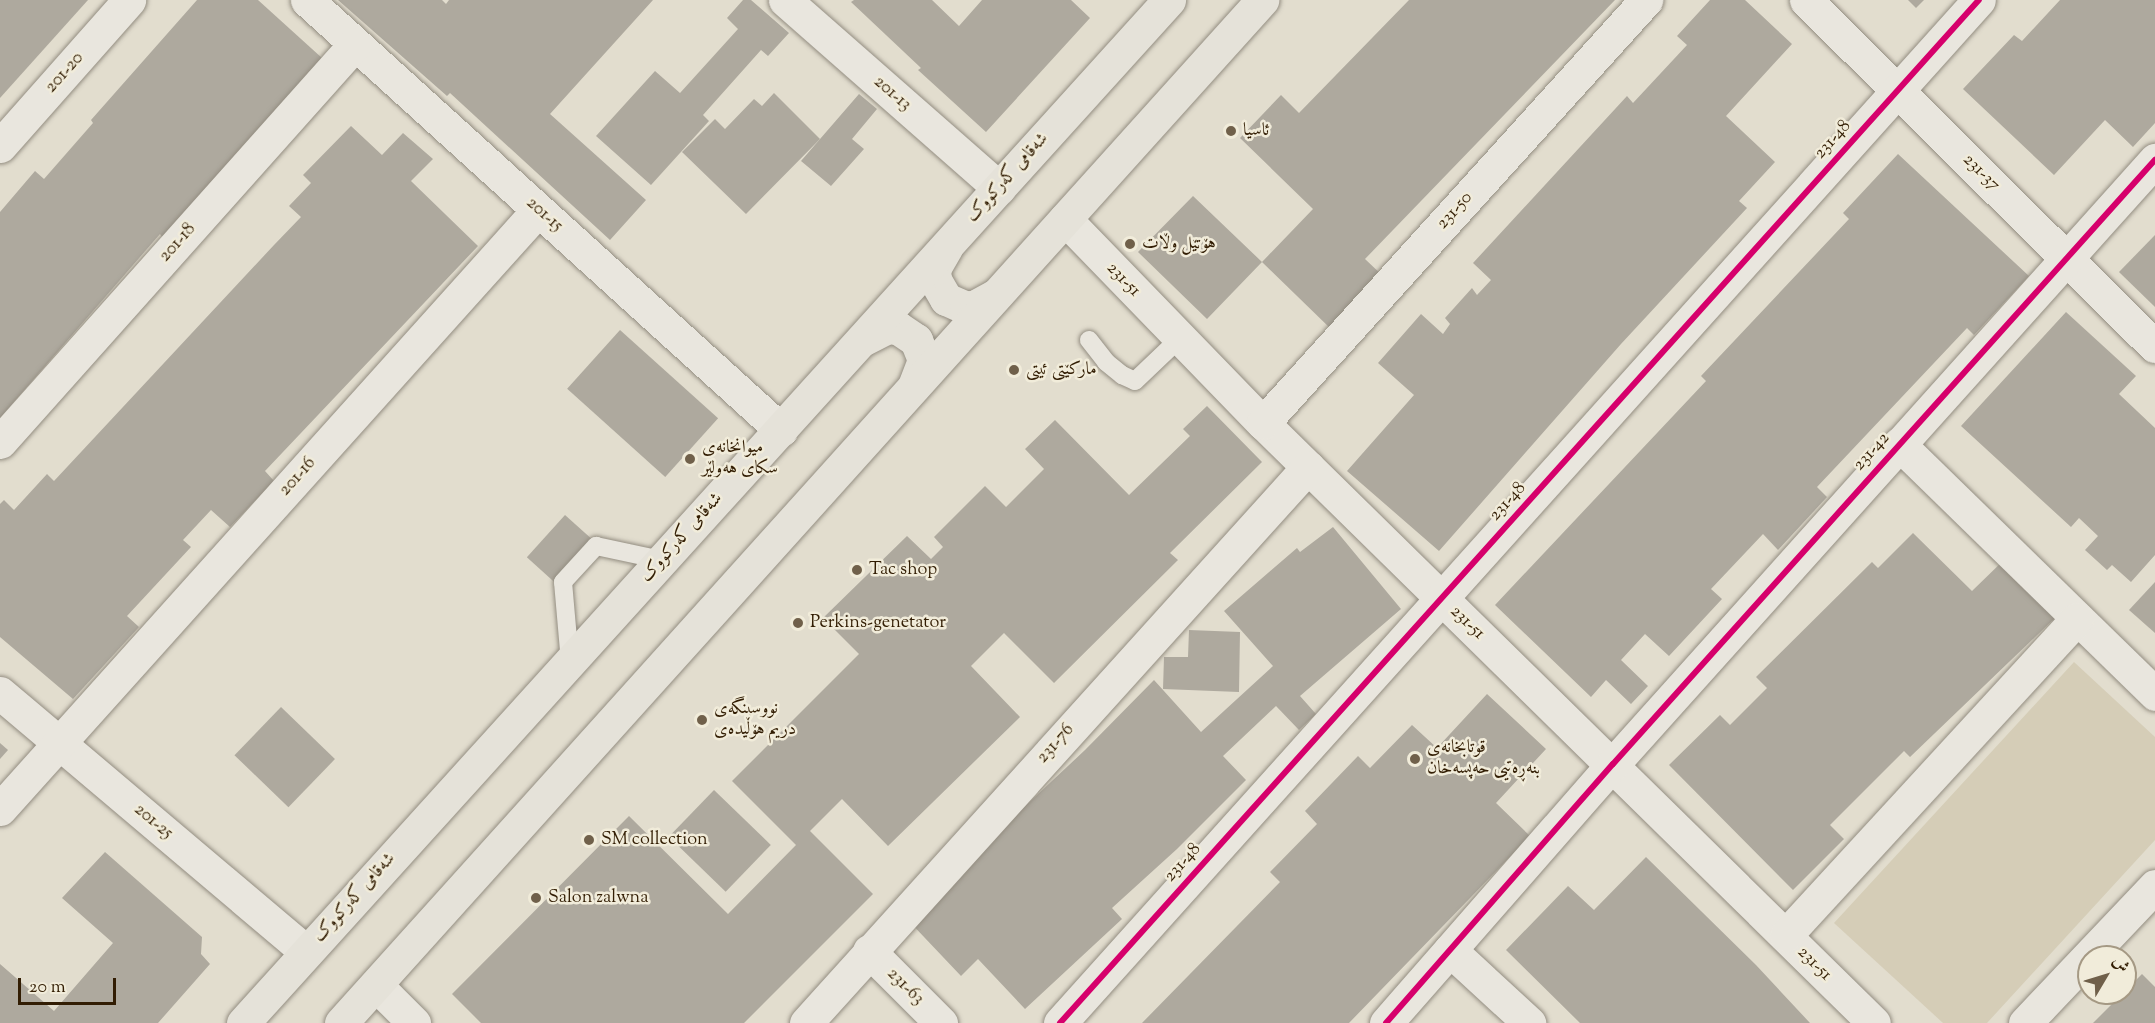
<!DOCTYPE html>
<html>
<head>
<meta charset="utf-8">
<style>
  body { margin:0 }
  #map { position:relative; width:2155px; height:1023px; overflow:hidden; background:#e2ddce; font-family:"Sorts Mill Goudy",Amiri,serif }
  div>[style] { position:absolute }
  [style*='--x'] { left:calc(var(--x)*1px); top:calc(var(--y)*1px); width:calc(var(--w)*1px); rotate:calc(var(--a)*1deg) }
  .green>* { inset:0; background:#d5cdb7 }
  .building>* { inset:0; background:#aea99e; transform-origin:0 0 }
  .roads { filter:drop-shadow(0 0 2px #938d81) drop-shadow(0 0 2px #938d81) }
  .service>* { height:18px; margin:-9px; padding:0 9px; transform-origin:9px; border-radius:9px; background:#e9e6de }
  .minor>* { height:33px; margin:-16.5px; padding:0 16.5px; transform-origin:16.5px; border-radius:16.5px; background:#e9e6de }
  .trunk>* { height:33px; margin:-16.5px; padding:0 16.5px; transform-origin:16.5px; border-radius:16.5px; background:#e5e2d9 }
  .cycleway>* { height:6px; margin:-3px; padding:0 3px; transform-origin:3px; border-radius:3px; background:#d6006c }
  .dots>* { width:16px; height:16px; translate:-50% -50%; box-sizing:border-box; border:3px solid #f1ecda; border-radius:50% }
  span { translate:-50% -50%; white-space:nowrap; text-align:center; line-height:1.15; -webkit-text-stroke:5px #f1ecda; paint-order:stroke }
  .street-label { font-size:18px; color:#321d03 }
  .poi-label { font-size:18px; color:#321d03 }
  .left { translate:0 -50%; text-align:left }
  .north { position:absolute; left:2077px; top:945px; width:60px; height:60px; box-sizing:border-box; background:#f1ecda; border:2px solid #a59984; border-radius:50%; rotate:52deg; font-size:16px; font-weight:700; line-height:24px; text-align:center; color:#321d03 }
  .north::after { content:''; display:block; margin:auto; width:21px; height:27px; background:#70604a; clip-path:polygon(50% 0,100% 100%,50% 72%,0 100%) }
  .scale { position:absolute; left:18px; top:978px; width:98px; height:27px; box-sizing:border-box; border:3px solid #321d03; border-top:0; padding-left:8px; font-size:18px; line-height:21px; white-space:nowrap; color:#321d03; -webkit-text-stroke:4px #f1ecda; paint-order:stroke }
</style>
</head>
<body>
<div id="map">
  <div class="green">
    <i style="clip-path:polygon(2074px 662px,2155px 737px,2155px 840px,1987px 1023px,1943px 1023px,1834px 923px)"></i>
  </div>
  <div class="building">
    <i style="clip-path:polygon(0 0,88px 0,0 98px)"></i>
    <i style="clip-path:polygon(197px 0,258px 0,322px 58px,163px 238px,160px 234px,0 418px,0 212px,35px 171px,44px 179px,93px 123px,91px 120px)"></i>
    <i style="clip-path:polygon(338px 0,442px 0,446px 4px,449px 0,653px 0,550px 114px,646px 200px,610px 240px,450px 93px,447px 96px)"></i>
    <i style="clip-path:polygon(743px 0,751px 0,789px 33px,768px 56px,761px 50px,703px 115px,709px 121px,651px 185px,596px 136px,655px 71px,680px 93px,738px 29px,727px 18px)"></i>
    <i style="clip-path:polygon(854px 0,932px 0,959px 26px,982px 0,1071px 0,1090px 18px,986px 132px,918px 70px,921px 68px,851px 2px)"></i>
    <i style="clip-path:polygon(1409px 0,1615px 0,1365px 259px,1384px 277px,1332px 330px,1262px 262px,1207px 319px,1138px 252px,1193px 196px,1262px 262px,1313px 209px,1240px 138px,1281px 95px,1299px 113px)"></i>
    <i style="clip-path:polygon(1710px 0,1745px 0,1792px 44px,1726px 116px,1775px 162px,1739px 201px,1747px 208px,1621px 344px,1439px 551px,1347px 471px,1414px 395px,1378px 363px,1421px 314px,1443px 334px,1450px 324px,1445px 318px,1472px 288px,1477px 295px,1491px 280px,1473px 263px,1627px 96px,1633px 103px,1687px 45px,1677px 36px)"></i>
    <i style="clip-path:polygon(1908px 0,1924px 0,1916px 8px)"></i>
    <i style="clip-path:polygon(2060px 0,2155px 0,2155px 123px,2133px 147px,2105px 120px,2054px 175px,1963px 89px,2014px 35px,2022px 41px)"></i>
    <i style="clip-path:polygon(774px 93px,820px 139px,746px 214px,682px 152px,715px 119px,725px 129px,754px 99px,762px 106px)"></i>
    <i style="clip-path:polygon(859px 94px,877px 109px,852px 139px,864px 149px,831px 186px,801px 161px)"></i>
    <i style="clip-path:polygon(351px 126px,382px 155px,403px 133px,433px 159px,411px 181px,478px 246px,265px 471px,274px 481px,230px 527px,211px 510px,183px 540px,191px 547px,127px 616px,139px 627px,73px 699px,0 637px,0 504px,4px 500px,14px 510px,47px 474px,54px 481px,274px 245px,301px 217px,289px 206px,311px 183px,303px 175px)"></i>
    <i style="clip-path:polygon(1898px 154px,2029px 276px,1974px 335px,1967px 328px,1817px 487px,1827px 497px,1778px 550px,1763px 534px,1711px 589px,1722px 599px,1669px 656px,1645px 634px,1621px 660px,1648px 686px,1631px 704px,1606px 680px,1591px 697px,1495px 605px,1706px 381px,1701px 376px,1849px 219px,1843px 213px)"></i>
    <i style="clip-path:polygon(2155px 235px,2155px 307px,2119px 272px)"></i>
    <i style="clip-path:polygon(2066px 312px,2136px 376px,2119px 394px,2155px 428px,2155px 555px,2131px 582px,2112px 565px,2107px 570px,2085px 550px,2098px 536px,2079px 518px,2071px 527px,1961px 426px)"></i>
    <i style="left:620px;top:330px;width:132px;height:79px;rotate:42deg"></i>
    <i style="clip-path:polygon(1207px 406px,1262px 462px,1170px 553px,1178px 560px,1054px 683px,1004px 633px,971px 666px,1020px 717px,888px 846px,842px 799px,810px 831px,873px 894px,744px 1023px,481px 1023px,452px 994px,629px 816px,728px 914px,796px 845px,732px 781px,859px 654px,823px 618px,907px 536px,931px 559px,943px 547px,934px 537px,985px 486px,1006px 507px,1044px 469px,1025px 449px,1055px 420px,1129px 495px,1190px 436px,1183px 429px)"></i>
    <i style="left:565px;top:515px;width:48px;height:57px;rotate:42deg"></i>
    <i style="clip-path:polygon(1333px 527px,1401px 609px,1300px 696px,1316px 714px,1299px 730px,1276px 706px,1223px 756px,1246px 780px,1177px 849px,1112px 908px,1122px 919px,1025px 1009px,978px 959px,961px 976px,906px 918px,1085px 750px,1154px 680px,1201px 732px,1273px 666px,1224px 611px,1297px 548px,1300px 552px)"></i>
    <i style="clip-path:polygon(1913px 533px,1972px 591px,2007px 557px,2060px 613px,1910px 757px,1904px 751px,1830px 825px,1844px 839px,1793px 890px,1669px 765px,1720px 715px,1730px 725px,1767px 688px,1756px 677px,1872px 562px,1878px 568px)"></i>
    <i style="clip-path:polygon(2155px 582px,2155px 633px,2129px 610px)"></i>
    <i style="clip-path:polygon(1189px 630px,1240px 632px,1239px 692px,1163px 689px,1164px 657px,1188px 657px)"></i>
    <i style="clip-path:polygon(1487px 694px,1546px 749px,1496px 803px,1530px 836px,1349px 1023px,1142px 1023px,1280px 882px,1270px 872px,1317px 824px,1305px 811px,1358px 756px,1370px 768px,1412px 725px,1437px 748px)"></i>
    <i style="left:281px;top:707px;width:75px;height:67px;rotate:44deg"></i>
    <i style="clip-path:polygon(0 743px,8px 750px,0 759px)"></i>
    <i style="left:714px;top:790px;width:79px;height:65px;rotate:44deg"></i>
    <i style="clip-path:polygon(105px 852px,202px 937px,201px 954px,210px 964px,158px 1023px,0 1023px,0 964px,54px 1011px,113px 943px,62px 898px)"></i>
    <i style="clip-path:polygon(1646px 857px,1756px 965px,1810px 1023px,1580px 1023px,1506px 950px,1568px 886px,1594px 910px)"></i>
    <i style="clip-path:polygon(2142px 974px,2155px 987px,2155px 1023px,2093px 1023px)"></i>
  </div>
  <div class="roads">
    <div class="service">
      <i style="--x:1089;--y:340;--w:28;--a:52"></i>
      <i style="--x:1106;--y:362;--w:21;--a:39"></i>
      <i style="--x:1122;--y:375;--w:14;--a:25"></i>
      <i style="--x:1135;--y:381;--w:62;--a:-43.7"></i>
      <i style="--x:570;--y:662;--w:80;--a:-95"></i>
      <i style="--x:563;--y:582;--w:49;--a:-47.5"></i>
      <i style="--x:596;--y:546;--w:67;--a:12"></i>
    </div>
    <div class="minor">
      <i style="--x:307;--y:0;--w:640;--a:42.21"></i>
      <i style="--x:785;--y:0;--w:285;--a:41.3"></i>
      <i style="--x:1806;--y:0;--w:491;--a:44.8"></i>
      <i style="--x:0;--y:146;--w:195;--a:-48.5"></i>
      <i style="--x:1065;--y:219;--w:284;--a:45.9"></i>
      <i style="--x:1263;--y:423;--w:856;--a:44.48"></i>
      <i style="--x:1263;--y:423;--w:571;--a:-47.84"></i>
      <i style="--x:0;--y:442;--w:533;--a:-48.27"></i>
      <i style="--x:1899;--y:444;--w:358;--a:44.3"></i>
      <i style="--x:0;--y:693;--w:401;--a:40.2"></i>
      <i style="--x:0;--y:809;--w:805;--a:-48.07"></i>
      <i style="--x:1786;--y:935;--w:430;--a:-47.4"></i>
      <i style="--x:1450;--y:950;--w:108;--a:42.7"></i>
      <i style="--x:869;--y:951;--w:102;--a:45"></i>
      <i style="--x:376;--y:985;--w:54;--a:45"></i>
      <i style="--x:806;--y:1023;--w:749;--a:-47.92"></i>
      <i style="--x:1060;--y:1023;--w:1375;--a:-48.07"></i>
      <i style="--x:1386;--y:1023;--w:344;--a:-48.8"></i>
      <i style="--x:1613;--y:764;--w:812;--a:-48.1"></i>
      <i style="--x:2025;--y:1023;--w:189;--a:-46.5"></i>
    </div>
    <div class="trunk">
      <i style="--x:946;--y:248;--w:24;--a:120"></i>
      <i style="--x:934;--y:269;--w:11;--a:85"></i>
      <i style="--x:935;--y:280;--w:22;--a:60"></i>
      <i style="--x:946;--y:299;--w:22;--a:24"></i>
      <i style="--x:966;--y:308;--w:10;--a:-11"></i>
      <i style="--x:976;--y:306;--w:23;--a:-29"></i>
      <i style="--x:862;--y:340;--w:28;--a:-27"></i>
      <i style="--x:887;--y:327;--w:11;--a:5"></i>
      <i style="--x:898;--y:328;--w:22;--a:34"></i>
      <i style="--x:916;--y:340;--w:22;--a:68"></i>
      <i style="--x:924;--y:360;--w:28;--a:111"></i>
      <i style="--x:243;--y:1023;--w:1380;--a:-47.85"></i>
      <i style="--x:341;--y:1023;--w:1377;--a:-48"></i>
    </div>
  </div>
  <div class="cycleway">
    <i style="--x:1060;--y:1023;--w:1375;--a:-48.07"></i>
    <i style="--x:1386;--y:1023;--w:344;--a:-48.8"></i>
    <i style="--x:1613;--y:764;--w:812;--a:-48.1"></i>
  </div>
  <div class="dots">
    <i style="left:1231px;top:131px;background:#70604a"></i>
    <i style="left:1130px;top:244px;background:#70604a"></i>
    <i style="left:1014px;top:370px;background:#70604a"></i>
    <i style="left:690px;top:459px;background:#70604a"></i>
    <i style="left:857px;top:570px;background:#70604a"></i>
    <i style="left:798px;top:623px;background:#70604a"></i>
    <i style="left:702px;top:720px;background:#70604a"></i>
    <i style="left:1415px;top:759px;background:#70604a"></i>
    <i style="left:589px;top:840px;background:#70604a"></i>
    <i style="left:536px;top:898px;background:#70604a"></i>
  </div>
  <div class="street-label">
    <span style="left:65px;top:73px;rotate:-48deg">201-20</span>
    <span style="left:892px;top:94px;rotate:41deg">201-13</span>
    <span style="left:1833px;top:140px;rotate:-48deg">231-48</span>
    <span style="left:1981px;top:173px;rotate:45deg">231-37</span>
    <span style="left:1008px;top:178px;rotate:-48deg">شەقامی کەرکووک</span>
    <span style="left:1455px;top:211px;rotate:-48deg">231-50</span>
    <span style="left:544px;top:215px;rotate:42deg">201-15</span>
    <span style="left:178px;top:243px;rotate:-48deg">201-18</span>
    <span style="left:1123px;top:280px;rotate:46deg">231-51</span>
    <span style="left:1872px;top:452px;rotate:-48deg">231-42</span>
    <span style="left:298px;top:477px;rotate:-48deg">201-16</span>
    <span style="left:1508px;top:502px;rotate:-48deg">231-48</span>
    <span style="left:682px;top:538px;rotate:-48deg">شەقامی کەرکووک</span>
    <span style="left:1467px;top:623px;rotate:44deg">231-51</span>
    <span style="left:1056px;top:744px;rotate:-48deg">231-76</span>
    <span style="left:153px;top:822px;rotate:40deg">201-25</span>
    <span style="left:1183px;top:863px;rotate:-48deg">231-48</span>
    <span style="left:355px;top:898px;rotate:-48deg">شەقامی کەرکووک</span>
    <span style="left:1814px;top:964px;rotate:45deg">231-51</span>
    <span style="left:905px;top:987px;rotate:45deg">231-63</span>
  </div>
  <div class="poi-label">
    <span class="left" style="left:1243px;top:131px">ئاسیا</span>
    <span class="left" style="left:1142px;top:244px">هۆتێل وڵات</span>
    <span class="left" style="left:1026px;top:370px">مارکێتی ئیتی</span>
    <span class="left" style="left:702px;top:459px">میوانخانەی<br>سکای هەولێر</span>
    <span class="left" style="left:869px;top:570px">Tac shop</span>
    <span class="left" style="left:810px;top:623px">Perkins-genetator</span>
    <span class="left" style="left:714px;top:720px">نووسینگەی<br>دریم هۆڵیدەی</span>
    <span class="left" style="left:1427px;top:759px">قوتابخانەی<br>بنەڕەتیی حەپسەخان</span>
    <span class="left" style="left:601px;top:840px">SM collection</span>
    <span class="left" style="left:548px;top:898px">Salon zalwna</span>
  </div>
  <div class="north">ش</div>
  <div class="scale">20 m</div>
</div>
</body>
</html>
